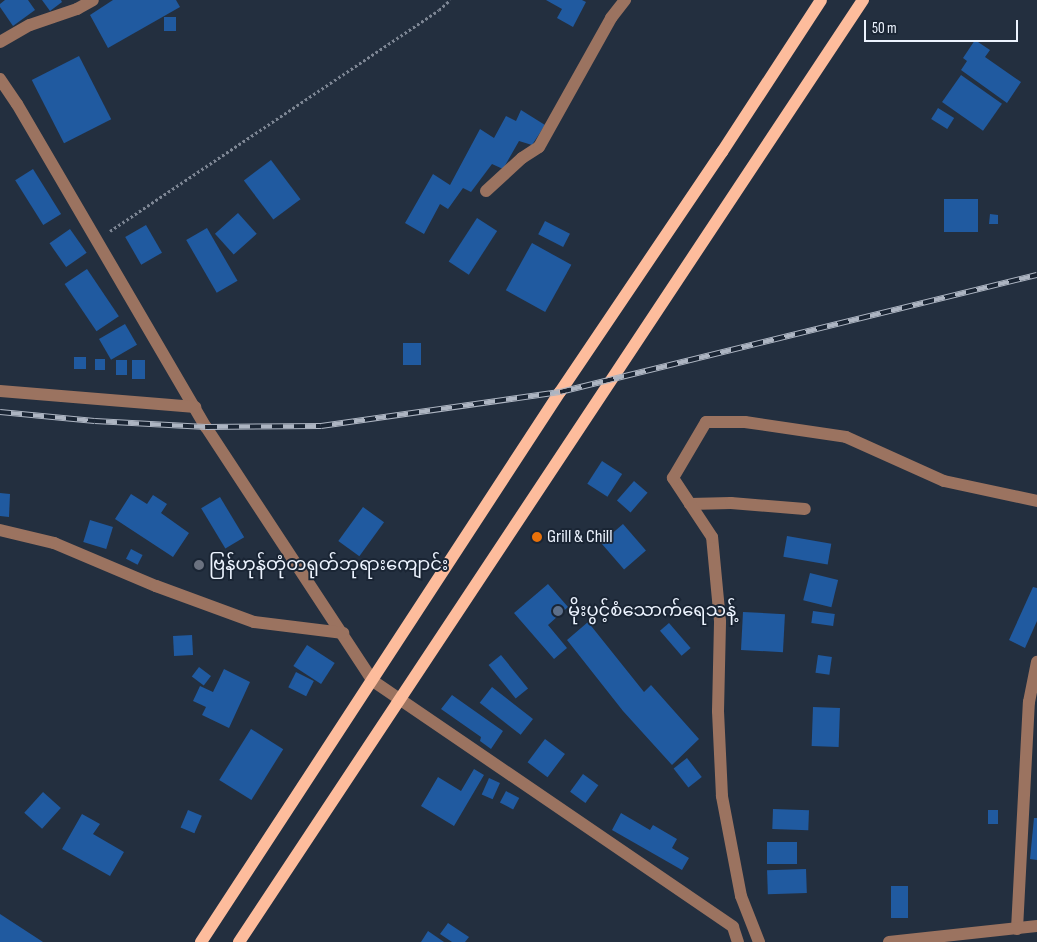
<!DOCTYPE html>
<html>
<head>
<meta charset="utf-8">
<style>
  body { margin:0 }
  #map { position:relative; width:1037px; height:942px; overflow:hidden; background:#232f3f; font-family:"Sofia Sans Condensed","Noto Sans Myanmar",sans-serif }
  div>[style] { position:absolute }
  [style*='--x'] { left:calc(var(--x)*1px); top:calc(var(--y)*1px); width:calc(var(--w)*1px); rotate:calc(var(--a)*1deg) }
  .building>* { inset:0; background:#205aa0; transform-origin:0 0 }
  .path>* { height:3px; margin-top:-1.5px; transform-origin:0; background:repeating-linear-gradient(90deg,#7d8694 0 2.5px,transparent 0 5px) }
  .minor>* { height:12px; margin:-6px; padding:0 6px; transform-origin:6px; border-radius:6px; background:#9b7360 }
  .major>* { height:12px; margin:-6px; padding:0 6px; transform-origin:6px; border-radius:6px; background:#fdbc9c }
  .rail>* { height:5.5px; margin-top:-2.75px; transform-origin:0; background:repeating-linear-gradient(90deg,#1a2534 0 11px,#adb5c2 0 22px); box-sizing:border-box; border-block:1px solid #adb5c2 }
  .dots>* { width:14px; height:14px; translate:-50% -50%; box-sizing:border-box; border:2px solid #1a2534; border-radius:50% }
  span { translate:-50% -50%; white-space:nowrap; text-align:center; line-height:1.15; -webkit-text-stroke:4px #1a2534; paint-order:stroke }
  .poi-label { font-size:18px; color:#edf4ff }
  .left { translate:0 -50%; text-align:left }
  .scale { position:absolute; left:864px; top:20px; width:154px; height:22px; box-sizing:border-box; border:2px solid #edf4ff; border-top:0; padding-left:6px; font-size:15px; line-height:18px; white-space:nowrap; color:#edf4ff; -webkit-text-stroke:4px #1a2534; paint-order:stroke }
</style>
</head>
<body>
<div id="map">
  <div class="building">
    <i style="clip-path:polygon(5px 0,28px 0,35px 10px,13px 26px,0 7px,0 4px)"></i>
    <i style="clip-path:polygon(42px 0,61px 0,62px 2px,50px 11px)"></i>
    <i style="clip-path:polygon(113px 0,176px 0,180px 7px,108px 48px,90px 15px)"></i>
    <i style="clip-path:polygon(546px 0,582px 0,586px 2px,573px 27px,557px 18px,562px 9px)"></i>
    <i style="left:164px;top:17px;width:12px;height:14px"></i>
    <i style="clip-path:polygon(975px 40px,990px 50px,985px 57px,1021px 82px,1007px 103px,961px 70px,967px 61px,963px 58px)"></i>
    <i style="left:79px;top:56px;width:71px;height:53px;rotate:63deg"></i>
    <i style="left:961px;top:75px;width:50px;height:33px;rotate:35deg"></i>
    <i style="left:938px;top:108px;width:19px;height:13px;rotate:32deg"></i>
    <i style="clip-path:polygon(521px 110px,545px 125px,532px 145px,519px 141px,503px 169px,492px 164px,471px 192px,463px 188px,448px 209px,440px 204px,424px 234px,405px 223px,433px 174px,450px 185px,480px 129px,494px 138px,506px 116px,516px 121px)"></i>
    <i style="left:271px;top:160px;width:49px;height:34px;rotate:53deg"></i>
    <i style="left:33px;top:169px;width:53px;height:21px;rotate:58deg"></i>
    <i style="left:978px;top:199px;width:33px;height:34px;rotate:90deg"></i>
    <i style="left:238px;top:213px;width:28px;height:31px;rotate:48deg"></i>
    <i style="clip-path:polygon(990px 214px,998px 215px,998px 224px,989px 224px)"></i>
    <i style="left:477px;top:218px;width:24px;height:52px;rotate:33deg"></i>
    <i style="left:545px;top:221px;width:28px;height:15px;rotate:27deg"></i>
    <i style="left:146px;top:225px;width:32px;height:24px;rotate:60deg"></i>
    <i style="left:207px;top:228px;width:61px;height:24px;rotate:60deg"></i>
    <i style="left:70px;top:229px;width:29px;height:25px;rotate:55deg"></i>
    <i style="left:532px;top:243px;width:45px;height:54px;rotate:29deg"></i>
    <i style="left:87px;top:269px;width:57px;height:27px;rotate:56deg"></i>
    <i style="left:125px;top:324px;width:24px;height:30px;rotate:60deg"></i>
    <i style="left:403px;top:343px;width:18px;height:22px"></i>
    <i style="left:74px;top:357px;width:12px;height:12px"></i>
    <i style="left:95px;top:359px;width:10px;height:11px"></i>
    <i style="left:116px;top:360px;width:11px;height:15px"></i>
    <i style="left:132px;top:360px;width:13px;height:19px"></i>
    <i style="left:602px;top:461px;width:24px;height:27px;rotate:33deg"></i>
    <i style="left:634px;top:481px;width:18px;height:26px;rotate:41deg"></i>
    <i style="clip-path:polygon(0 493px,10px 494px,9px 517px,0 516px)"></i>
    <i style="clip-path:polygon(131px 494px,147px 504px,153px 495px,167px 504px,161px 513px,189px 533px,173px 557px,115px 519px)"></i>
    <i style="left:220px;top:497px;width:47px;height:22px;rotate:59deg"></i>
    <i style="left:363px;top:507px;width:26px;height:42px;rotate:36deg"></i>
    <i style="left:90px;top:520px;width:24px;height:23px;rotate:17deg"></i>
    <i style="left:623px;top:524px;width:35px;height:29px;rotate:49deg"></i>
    <i style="left:787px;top:536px;width:45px;height:21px;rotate:10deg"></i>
    <i style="left:131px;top:549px;width:13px;height:11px;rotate:27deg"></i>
    <i style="left:810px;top:573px;width:29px;height:28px;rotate:14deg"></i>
    <i style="clip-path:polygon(548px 584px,568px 607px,548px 625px,567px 648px,554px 659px,514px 613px)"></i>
    <i style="clip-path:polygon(1033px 587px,1037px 588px,1037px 621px,1025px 648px,1009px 640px)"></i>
    <i style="left:813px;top:611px;width:22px;height:12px;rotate:8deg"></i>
    <i style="left:743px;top:612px;width:42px;height:38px;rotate:3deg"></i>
    <i style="clip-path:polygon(588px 622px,644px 692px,651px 685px,699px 739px,672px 765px,623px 711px,567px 640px)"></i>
    <i style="left:669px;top:623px;width:33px;height:12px;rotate:49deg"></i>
    <i style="left:192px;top:635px;width:20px;height:19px;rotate:87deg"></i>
    <i style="left:307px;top:645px;width:33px;height:25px;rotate:33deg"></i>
    <i style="left:501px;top:655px;width:43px;height:16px;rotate:51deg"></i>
    <i style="left:818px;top:655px;width:14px;height:18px;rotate:8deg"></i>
    <i style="left:199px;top:667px;width:15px;height:12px;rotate:37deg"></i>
    <i style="clip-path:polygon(224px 669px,250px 682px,229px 728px,202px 715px,206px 707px,193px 701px,200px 686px,213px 692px)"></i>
    <i style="left:296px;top:672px;width:20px;height:17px;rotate:27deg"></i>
    <i style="left:492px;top:687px;width:52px;height:20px;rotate:38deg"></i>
    <i style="clip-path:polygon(452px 695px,503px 731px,491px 749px,480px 741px,481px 737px,441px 709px)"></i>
    <i style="left:813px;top:707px;width:27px;height:39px;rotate:2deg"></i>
    <i style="left:251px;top:729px;width:38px;height:60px;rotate:32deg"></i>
    <i style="left:545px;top:739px;width:25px;height:29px;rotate:37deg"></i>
    <i style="left:687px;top:758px;width:24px;height:17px;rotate:52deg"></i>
    <i style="clip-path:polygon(474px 769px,484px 775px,454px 826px,421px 806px,438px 777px,461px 791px)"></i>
    <i style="left:583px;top:774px;width:19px;height:22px;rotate:36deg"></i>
    <i style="left:489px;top:778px;width:12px;height:18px;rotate:24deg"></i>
    <i style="left:506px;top:791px;width:15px;height:13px;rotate:28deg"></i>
    <i style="left:43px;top:792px;width:24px;height:28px;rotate:42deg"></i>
    <i style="left:773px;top:809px;width:36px;height:20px;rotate:2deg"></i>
    <i style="left:188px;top:810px;width:15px;height:19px;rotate:23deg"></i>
    <i style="left:988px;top:810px;width:10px;height:14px"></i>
    <i style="clip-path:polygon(621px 813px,650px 830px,653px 825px,677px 839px,672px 848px,689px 858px,682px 870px,612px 830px)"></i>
    <i style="clip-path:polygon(82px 814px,100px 824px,93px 834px,124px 852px,110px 876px,62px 849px)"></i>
    <i style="clip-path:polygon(1034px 818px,1037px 818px,1037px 860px,1030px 859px)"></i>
    <i style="left:767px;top:842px;width:30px;height:22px"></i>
    <i style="left:806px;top:869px;width:24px;height:39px;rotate:88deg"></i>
    <i style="left:891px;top:886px;width:17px;height:32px"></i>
    <i style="clip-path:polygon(0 914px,43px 942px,0 942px)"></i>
    <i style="clip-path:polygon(448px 923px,469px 937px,465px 942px,452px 942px,440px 934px)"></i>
    <i style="clip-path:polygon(428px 931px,444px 942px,421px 942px)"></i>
  </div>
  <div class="path">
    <i style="--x:110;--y:231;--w:396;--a:-33.9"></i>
    <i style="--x:439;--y:10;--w:15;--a:-42"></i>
  </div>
  <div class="minor">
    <i style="--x:0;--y:42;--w:34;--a:-30"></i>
    <i style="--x:30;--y:25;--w:50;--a:-18.8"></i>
    <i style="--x:77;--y:9;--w:18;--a:-29"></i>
    <i style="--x:0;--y:79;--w:30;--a:56"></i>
    <i style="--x:17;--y:104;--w:374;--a:59.7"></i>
    <i style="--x:206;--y:427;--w:304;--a:56.7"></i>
    <i style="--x:373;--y:681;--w:436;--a:34.3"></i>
    <i style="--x:733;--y:927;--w:16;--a:72"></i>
    <i style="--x:486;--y:191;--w:49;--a:-42.5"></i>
    <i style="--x:522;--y:158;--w:20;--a:-33"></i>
    <i style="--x:539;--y:147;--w:148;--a:-60.8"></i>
    <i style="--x:611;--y:18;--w:23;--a:-52"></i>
    <i style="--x:0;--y:391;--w:196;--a:4.7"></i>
    <i style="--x:690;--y:504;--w:41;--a:-1.4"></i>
    <i style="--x:731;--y:503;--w:74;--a:4.6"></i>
    <i style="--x:0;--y:530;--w:56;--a:13.5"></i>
    <i style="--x:54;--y:543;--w:111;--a:22.9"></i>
    <i style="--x:156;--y:586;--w:104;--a:20.2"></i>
    <i style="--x:254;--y:622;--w:90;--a:7"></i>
    <i style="--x:1017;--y:929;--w:227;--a:-87"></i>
    <i style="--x:1029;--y:702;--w:41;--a:-78.7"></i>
    <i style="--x:759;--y:942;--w:49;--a:-111.4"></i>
    <i style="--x:741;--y:896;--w:102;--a:-100.8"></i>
    <i style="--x:722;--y:796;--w:85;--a:-92.7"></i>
    <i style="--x:718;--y:711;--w:90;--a:-88.7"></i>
    <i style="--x:720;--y:621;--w:84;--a:-95.4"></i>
    <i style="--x:712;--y:537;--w:71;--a:-123.5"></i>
    <i style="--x:673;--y:478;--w:65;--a:-59.5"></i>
    <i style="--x:706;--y:422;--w:39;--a:0"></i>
    <i style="--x:745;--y:422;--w:102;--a:8.4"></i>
    <i style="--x:846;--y:437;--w:107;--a:24.2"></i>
    <i style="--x:944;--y:481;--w:95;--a:12.1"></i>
    <i style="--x:889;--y:942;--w:149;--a:-6.2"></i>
  </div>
  <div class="major">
    <i style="--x:201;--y:942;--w:657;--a:-56.87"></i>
    <i style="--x:560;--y:392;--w:290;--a:-56"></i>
    <i style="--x:722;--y:152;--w:181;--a:-56.9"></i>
    <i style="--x:239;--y:942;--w:1130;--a:-56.48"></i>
  </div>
  <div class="rail">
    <i style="--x:0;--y:412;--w:95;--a:5.4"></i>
    <i style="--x:95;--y:421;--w:111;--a:3.1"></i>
    <i style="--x:206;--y:427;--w:115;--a:-0.5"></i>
    <i style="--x:321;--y:426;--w:241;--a:-8.1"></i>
    <i style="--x:560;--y:392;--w:491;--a:-13.8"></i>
  </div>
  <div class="dots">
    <i style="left:537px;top:537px;background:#e8710a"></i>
    <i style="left:199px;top:565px;background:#6b7280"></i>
    <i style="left:558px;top:611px;background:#5c6f8a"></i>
  </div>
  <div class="poi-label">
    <span class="left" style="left:547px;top:537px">Grill &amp; Chill</span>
    <span class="left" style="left:209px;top:565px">ဗြန်ဟုန်တုံတရုတ်ဘုရားကျောင်း</span>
    <span class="left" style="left:568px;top:611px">မိုးပွင့်စံသောက်ရေသန့်</span>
  </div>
  <div class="scale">50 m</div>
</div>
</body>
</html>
